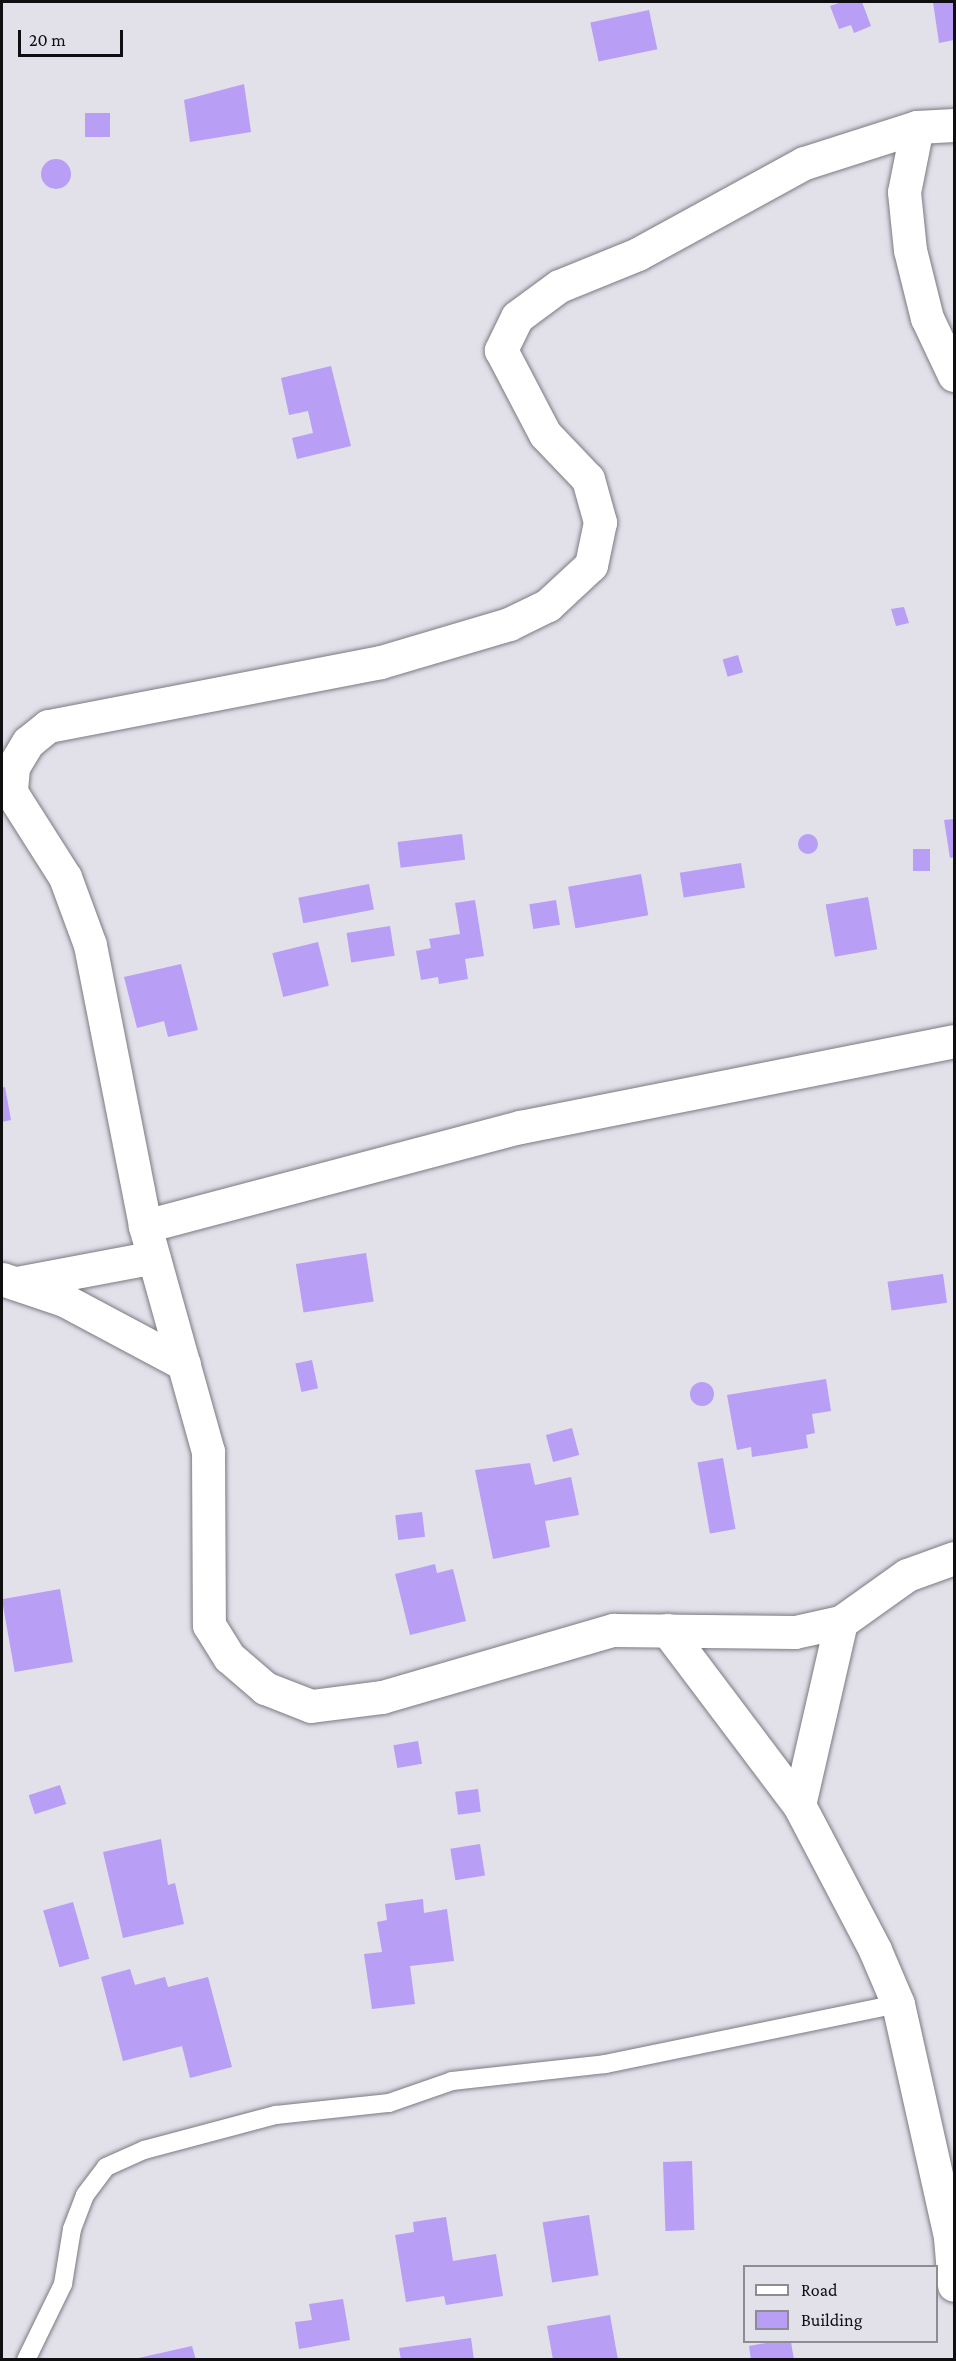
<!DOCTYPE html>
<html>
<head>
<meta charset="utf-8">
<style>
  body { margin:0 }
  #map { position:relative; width:956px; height:2361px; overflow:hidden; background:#e2e0e9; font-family:"Crimson Pro",serif }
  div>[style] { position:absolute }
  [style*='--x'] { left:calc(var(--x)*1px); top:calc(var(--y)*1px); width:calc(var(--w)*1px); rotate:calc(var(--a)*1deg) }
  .building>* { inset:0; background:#b89ef4; transform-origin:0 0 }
  .round { border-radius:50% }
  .roads { filter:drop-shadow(0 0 2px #7c7a83) drop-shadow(0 0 2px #7c7a83) }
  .lane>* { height:18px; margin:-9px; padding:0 9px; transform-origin:9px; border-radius:9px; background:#fff }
  .street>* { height:33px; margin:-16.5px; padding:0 16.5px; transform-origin:16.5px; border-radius:16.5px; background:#fff }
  span { translate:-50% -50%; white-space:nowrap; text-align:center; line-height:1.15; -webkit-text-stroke:5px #e2e0e9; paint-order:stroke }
  .frame { position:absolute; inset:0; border:3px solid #0f0e11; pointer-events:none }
  .legend { position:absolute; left:743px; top:2265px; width:195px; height:78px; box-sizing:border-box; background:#e2e0e9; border:2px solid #8e8c93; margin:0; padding:8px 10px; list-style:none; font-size:18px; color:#0f0e11 }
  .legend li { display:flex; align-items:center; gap:12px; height:30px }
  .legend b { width:30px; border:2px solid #8e8c93 }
  .scale { position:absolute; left:18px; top:30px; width:105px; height:27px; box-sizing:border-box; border:3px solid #0f0e11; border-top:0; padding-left:8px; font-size:18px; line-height:21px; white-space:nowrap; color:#0f0e11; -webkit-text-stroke:4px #e2e0e9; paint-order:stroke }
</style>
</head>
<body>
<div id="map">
  <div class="building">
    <i style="clip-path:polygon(842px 2px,862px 2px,871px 26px,854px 33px,851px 25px,839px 29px,830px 6px)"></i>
    <i style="clip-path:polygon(933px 2px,954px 2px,954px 40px,939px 43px)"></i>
    <i style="left:649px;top:10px;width:40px;height:60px;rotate:78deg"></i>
    <i style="clip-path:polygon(244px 84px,251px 132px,190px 142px,184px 100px)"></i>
    <i style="left:85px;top:113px;width:25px;height:24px"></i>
    <i class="round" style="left:41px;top:159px;width:30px;height:30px"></i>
    <i style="clip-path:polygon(331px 366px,351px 446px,297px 459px,292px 438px,313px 433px,308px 411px,289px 415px,281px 378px)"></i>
    <i style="clip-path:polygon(904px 607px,909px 623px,896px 626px,891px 609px)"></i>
    <i style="left:738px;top:655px;width:18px;height:16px;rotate:74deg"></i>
    <i style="clip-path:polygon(954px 819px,954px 857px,950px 858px,944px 820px)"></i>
    <i style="left:462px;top:834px;width:26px;height:65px;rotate:83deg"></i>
    <i class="round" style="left:798px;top:834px;width:20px;height:20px"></i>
    <i style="left:913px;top:849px;width:17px;height:22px"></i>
    <i style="left:741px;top:863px;width:25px;height:62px;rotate:81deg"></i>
    <i style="left:641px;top:874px;width:42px;height:74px;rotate:80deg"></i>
    <i style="left:369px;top:884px;width:26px;height:72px;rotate:79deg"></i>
    <i style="left:868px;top:897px;width:53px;height:43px;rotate:80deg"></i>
    <i style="clip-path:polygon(475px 900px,484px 956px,465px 959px,468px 979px,439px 984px,438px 977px,421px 980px,416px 951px,431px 948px,429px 939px,460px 934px,455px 903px)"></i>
    <i style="left:556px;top:900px;width:25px;height:27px;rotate:81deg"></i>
    <i style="left:390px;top:926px;width:30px;height:44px;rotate:81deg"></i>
    <i style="left:318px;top:942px;width:45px;height:47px;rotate:76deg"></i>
    <i style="clip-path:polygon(181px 964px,198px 1030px,168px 1037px,164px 1021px,137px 1028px,124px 977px)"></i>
    <i style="clip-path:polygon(5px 1087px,11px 1120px,2px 1122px,2px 1088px)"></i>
    <i style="left:366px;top:1253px;width:49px;height:71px;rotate:81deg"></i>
    <i style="left:943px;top:1274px;width:29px;height:56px;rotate:82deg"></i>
    <i style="left:312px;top:1360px;width:29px;height:17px;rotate:78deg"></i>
    <i style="clip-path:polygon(826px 1379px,831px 1411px,812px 1414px,815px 1433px,806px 1435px,808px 1448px,752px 1457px,751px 1447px,737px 1450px,727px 1395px)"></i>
    <i class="round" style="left:690px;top:1382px;width:24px;height:24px"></i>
    <i style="left:572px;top:1428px;width:28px;height:27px;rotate:75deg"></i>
    <i style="left:723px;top:1458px;width:72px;height:26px;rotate:80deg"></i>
    <i style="clip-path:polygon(530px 1463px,535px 1485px,571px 1477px,579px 1515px,545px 1521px,550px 1547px,493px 1559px,475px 1470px)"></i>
    <i style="left:422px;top:1512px;width:25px;height:27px;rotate:83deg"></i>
    <i style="clip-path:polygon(435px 1564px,437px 1573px,453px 1569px,466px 1621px,410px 1635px,395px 1574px)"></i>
    <i style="left:60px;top:1589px;width:74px;height:59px;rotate:80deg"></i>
    <i style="left:418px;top:1741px;width:23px;height:25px;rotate:80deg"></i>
    <i style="left:60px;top:1785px;width:20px;height:33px;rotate:72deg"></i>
    <i style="left:478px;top:1789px;width:23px;height:23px;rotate:83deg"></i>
    <i style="clip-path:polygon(161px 1839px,168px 1885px,175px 1883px,184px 1924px,123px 1938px,103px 1852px)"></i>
    <i style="left:480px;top:1844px;width:32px;height:30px;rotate:81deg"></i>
    <i style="clip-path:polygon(423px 1899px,424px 1913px,447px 1909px,454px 1961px,410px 1966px,415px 2004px,372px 2009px,364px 1954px,382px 1952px,377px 1922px,387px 1920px,385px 1904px)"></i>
    <i style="left:73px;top:1902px;width:59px;height:31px;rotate:74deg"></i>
    <i style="clip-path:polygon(130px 1969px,135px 1985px,165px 1977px,168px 1987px,208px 1977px,232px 2067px,190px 2078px,182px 2046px,123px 2061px,101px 1977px)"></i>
    <i style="left:692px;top:2161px;width:69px;height:29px;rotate:88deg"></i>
    <i style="left:589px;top:2215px;width:61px;height:47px;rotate:81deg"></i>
    <i style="clip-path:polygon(446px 2217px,453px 2261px,496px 2254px,503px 2296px,446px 2305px,444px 2296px,406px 2302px,395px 2235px,414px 2232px,413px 2222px)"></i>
    <i style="clip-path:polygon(343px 2299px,350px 2340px,299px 2349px,295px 2322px,312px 2320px,309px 2304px)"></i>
    <i style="clip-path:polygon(610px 2315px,618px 2360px,553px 2360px,547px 2326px)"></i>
    <i style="clip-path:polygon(471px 2338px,474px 2360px,401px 2360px,399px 2348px)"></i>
    <i style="clip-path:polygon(771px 2342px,791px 2342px,794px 2360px,751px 2360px,749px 2346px)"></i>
    <i style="clip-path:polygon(192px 2346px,196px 2360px,134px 2360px,134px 2359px)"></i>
  </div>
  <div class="roads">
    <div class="lane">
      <i style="--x:26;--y:2360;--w:85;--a:-64"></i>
      <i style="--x:63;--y:2284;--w:56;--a:-80.7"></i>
      <i style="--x:72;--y:2229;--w:36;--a:-69"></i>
      <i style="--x:85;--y:2195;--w:35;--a:-53"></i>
      <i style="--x:106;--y:2167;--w:42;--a:-24.1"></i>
      <i style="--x:144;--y:2150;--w:137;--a:-14.9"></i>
      <i style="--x:276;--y:2115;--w:114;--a:-6.1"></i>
      <i style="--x:389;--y:2103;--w:67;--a:-19.2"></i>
      <i style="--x:452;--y:2081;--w:154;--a:-6.3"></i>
      <i style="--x:605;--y:2064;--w:299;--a:-11.6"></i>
    </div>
    <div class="street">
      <i style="--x:954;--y:125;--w:37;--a:177"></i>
      <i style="--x:917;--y:127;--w:119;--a:162.3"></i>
      <i style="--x:804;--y:163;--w:189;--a:151.3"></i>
      <i style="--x:638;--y:254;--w:85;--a:157.9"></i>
      <i style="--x:559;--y:286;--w:52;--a:143.6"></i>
      <i style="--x:517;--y:317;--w:37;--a:116"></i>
      <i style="--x:501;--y:350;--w:95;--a:62.4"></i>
      <i style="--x:545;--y:434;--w:62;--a:46.3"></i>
      <i style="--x:588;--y:479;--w:45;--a:74.4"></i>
      <i style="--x:600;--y:522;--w:44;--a:101.8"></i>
      <i style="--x:591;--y:565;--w:59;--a:137.1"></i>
      <i style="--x:548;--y:605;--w:43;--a:154"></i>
      <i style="--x:509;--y:624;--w:134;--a:163.5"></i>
      <i style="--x:381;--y:662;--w:339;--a:169.1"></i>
      <i style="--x:48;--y:726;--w:26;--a:141"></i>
      <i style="--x:28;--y:742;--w:29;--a:121"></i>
      <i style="--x:13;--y:767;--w:25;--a:95"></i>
      <i style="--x:11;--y:792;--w:101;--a:57.6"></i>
      <i style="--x:65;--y:877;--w:72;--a:69.8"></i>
      <i style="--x:90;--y:945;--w:286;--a:78.9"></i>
      <i style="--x:145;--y:1226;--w:234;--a:74.4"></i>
      <i style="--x:208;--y:1451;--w:174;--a:89.7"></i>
      <i style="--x:209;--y:1625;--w:38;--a:58"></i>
      <i style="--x:229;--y:1657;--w:48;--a:40.7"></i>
      <i style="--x:265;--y:1688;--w:49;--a:21.4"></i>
      <i style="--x:311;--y:1706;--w:72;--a:-7.2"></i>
      <i style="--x:382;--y:1697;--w:241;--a:-16.2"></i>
      <i style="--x:613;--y:1630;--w:182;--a:0.6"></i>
      <i style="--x:795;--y:1632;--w:47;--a:-12.3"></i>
      <i style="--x:841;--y:1622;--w:81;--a:-35.5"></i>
      <i style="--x:907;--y:1575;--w:50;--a:-19.9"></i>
      <i style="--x:917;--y:127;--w:66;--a:101.3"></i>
      <i style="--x:904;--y:192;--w:58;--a:84.1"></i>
      <i style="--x:910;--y:250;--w:70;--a:76"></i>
      <i style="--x:927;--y:318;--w:63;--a:64.7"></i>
      <i style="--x:145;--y:1226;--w:388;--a:-14.8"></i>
      <i style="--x:520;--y:1127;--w:442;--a:-11.2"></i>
      <i style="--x:2;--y:1279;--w:65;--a:18.7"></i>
      <i style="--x:64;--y:1300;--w:136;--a:28.1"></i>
      <i style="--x:17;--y:1283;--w:139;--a:-10.7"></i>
      <i style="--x:667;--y:1630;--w:219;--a:53"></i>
      <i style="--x:799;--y:1805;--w:164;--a:62.3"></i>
      <i style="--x:875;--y:1950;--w:59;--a:66.9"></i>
      <i style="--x:898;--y:2004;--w:239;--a:77.4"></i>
      <i style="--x:950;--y:2237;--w:48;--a:85.2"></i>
      <i style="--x:799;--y:1805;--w:188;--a:-77.1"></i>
    </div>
  </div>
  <div class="frame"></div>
  <ul class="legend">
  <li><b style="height:8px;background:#fff"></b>Road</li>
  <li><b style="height:16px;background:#b89ef4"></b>Building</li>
  </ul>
  <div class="scale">20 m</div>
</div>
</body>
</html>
